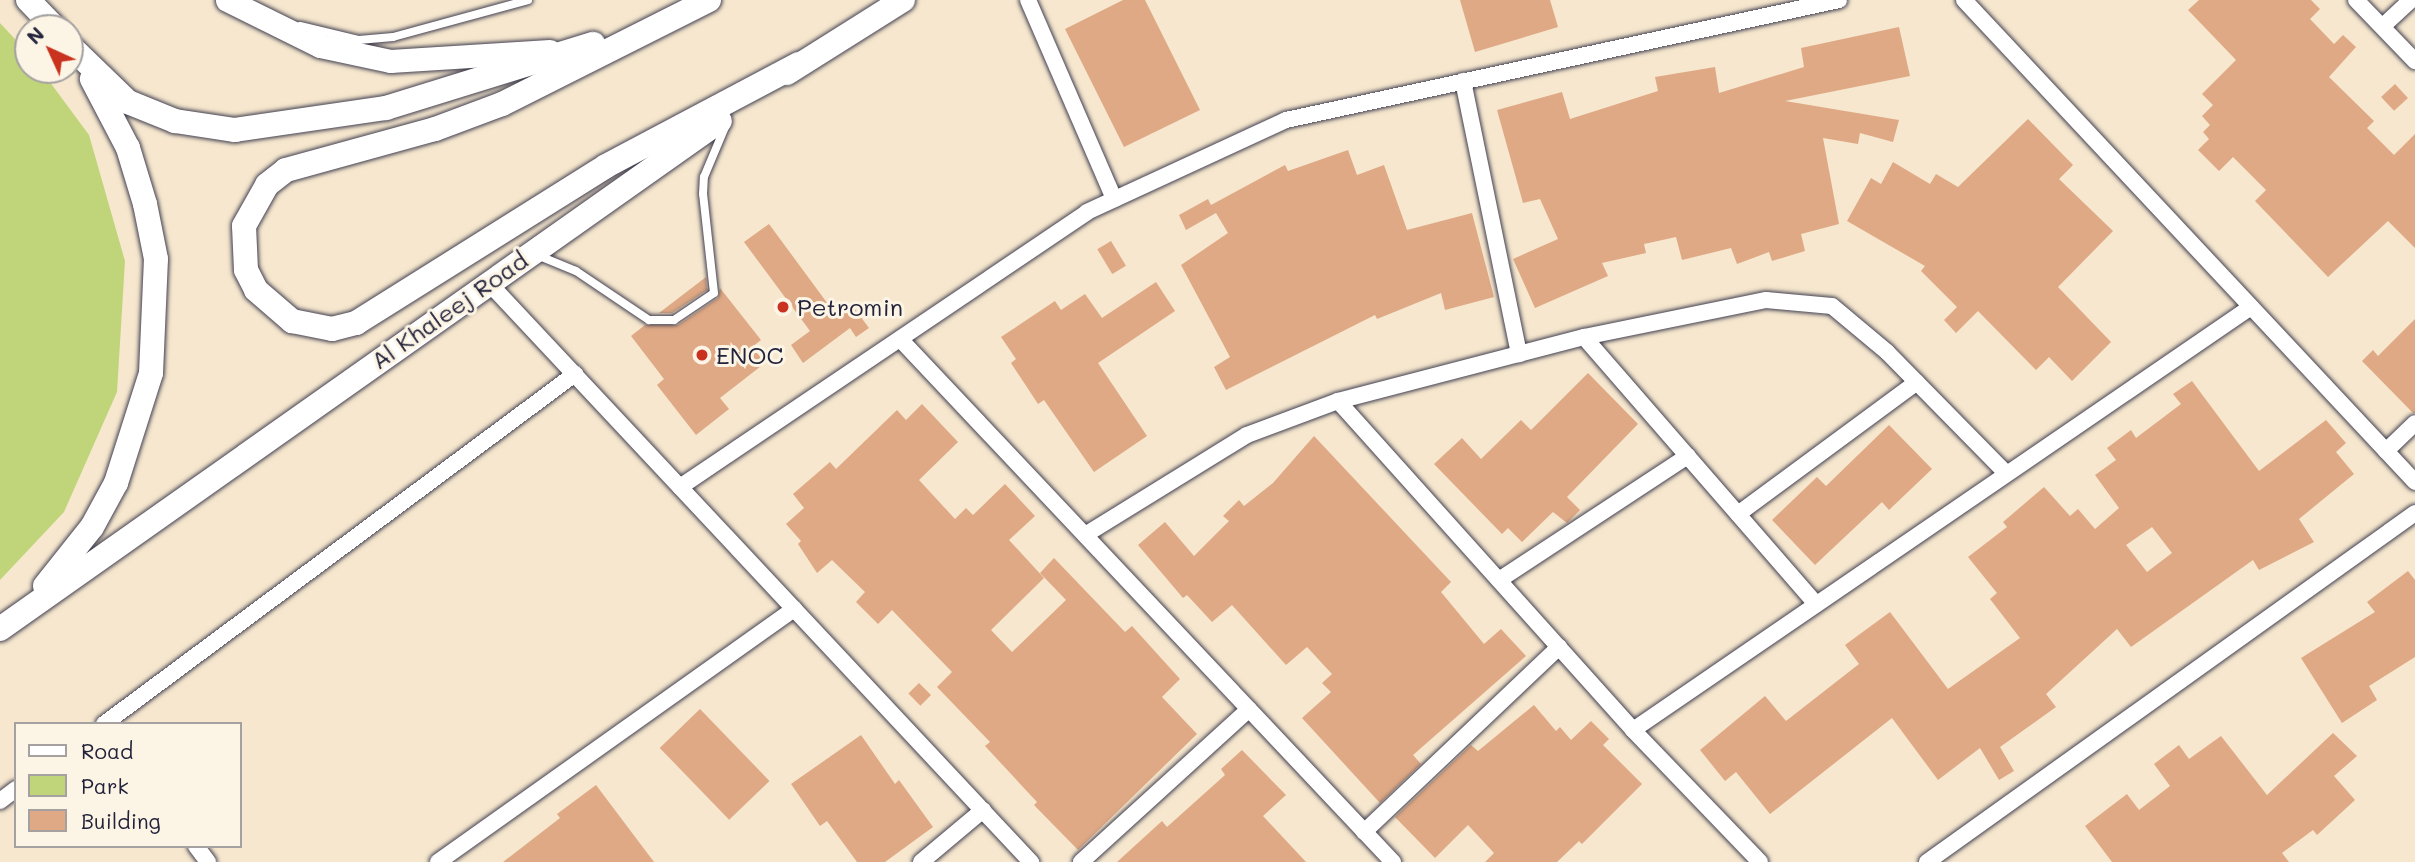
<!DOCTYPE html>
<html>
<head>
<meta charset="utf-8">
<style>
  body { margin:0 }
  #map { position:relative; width:2415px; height:862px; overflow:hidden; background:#f6e7ce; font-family:Mali,sans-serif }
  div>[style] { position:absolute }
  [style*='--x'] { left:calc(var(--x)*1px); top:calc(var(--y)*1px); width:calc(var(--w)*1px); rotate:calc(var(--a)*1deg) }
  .green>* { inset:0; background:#c0d579 }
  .building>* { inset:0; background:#dfa985; transform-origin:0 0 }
  .roads { filter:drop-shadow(0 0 2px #424051) drop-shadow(0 0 2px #424051) }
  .lane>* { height:8px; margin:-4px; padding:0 4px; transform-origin:4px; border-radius:4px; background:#fff }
  .street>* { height:16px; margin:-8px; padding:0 8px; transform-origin:8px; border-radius:8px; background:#fff }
  .secondary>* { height:23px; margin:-11.5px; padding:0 11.5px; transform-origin:11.5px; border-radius:11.5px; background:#fff }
  .primary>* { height:24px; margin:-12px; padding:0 12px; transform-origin:12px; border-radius:12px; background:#fff }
  .dots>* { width:19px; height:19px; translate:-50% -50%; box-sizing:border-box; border:4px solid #fcf5e5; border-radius:50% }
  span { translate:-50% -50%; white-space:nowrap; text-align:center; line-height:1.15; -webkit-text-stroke:6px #fcf5e5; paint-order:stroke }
  .poi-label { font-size:24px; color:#22223b }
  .left { translate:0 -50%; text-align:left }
  .street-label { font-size:24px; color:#22223b }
  .legend { position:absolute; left:14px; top:722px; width:228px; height:126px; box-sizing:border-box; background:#fcf5e5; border:2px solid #a5a1a1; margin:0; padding:9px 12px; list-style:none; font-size:21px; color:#22223b }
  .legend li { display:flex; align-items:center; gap:14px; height:35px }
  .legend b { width:35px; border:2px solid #a5a1a1 }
  .north { position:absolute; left:14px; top:14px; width:70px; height:70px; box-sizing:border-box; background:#fcf5e5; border:2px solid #a5a1a1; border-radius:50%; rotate:315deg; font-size:19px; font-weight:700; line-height:28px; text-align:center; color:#22223b }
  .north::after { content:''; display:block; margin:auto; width:24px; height:32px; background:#c8321e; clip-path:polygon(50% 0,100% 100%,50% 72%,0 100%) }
</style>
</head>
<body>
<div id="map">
  <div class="green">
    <i style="clip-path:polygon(0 23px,28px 53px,28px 70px,41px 70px,89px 135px,125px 261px,117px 392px,64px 512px,0 580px)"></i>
  </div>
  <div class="building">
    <i style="clip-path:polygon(1123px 0,1145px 0,1200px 110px,1124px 147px,1065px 29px)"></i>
    <i style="clip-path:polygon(1460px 0,1550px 0,1558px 27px,1475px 52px)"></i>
    <i style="clip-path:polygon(2199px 0,2311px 0,2320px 9px,2310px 19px,2334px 44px,2343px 35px,2356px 47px,2329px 77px,2374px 121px,2367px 128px,2394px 155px,2415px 134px,2415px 248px,2388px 221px,2328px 277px,2255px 201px,2266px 190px,2233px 157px,2219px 171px,2198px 150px,2209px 139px,2203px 132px,2210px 125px,2202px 116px,2213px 105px,2202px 94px,2236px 60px,2188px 10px)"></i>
    <i style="clip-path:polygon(1899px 27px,1910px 76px,1785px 101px,1899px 120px,1893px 142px,1860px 133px,1858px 144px,1823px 138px,1839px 224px,1801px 234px,1805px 251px,1772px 261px,1769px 252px,1737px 264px,1731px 248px,1682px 260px,1676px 237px,1644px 244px,1646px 253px,1602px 263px,1608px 276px,1535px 308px,1513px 259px,1558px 239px,1540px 199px,1523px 203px,1497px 110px,1562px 92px,1570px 119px,1658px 91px,1655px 77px,1715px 67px,1719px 93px,1804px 67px,1801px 48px)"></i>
    <i style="left:2395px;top:84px;width:19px;height:19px;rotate:47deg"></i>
    <i style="clip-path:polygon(2028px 119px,2073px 165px,2059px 179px,2113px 231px,2058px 287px,2111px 342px,2072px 381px,2049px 357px,2036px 370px,1978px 311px,1956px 333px,1944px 320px,1957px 307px,1921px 271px,1925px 266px,1847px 221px,1871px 178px,1881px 184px,1893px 162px,1930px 184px,1936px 174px,1958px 187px)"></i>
    <i style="clip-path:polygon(1348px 150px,1357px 175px,1384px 165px,1407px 230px,1472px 213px,1494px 297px,1445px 310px,1441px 293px,1377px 319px,1375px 315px,1226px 390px,1214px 367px,1230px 357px,1181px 265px,1228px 233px,1216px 213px,1186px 230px,1179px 215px,1208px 199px,1211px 205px,1285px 165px,1288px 171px)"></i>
    <i style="clip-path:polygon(769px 224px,836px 315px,851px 304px,869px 328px,856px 337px,850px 328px,803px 363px,791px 345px,810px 331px,744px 242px)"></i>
    <i style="left:1111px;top:241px;width:29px;height:16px;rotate:59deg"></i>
    <i style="clip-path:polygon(706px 277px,707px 290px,672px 313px,659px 313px)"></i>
    <i style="clip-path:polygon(1156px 282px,1175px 311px,1098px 363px,1147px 436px,1094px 472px,1044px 400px,1038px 404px,1011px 363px,1016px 359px,1001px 337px,1055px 301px,1061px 310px,1085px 294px,1102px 318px)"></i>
    <i style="clip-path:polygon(720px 288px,761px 340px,752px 347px,765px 363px,720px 398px,729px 409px,696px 435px,657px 385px,664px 379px,631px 336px,645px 325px,678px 325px,718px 298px)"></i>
    <i style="clip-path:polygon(2415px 319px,2415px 413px,2413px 413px,2362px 361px,2373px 350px,2378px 356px)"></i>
    <i style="clip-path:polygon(1588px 373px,1638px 424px,1567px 497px,1580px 510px,1567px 523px,1553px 512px,1522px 542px,1508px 528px,1502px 534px,1434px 464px,1462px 438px,1481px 459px,1521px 420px,1531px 430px)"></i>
    <i style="clip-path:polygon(evenodd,2192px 381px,2259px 471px,2326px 420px,2346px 443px,2336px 452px,2354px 474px,2299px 519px,2314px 542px,2259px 570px,2253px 560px,2131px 647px,2117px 629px,2046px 694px,2056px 707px,2000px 747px,2014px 771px,1999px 780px,1980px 748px,1938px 780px,1892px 718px,1770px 814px,1736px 772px,1725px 781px,1700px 750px,1765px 696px,1786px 721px,1859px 664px,1845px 645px,1890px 612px,1948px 689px,2020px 638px,1990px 599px,1997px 593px,1968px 557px,2007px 527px,2003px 522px,2044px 487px,2070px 516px,2078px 509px,2095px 529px,2119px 508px,2095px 475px,2116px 460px,2107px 448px,2131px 430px,2136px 438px,2181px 404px,2173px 394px,2192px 381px,2152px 527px,2172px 553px,2147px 572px,2126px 545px,2152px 527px)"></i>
    <i style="clip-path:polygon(922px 404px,958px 442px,919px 480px,955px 519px,966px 508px,973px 515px,1005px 484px,1035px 516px,1009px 540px,1044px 578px,991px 630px,1012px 652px,1066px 600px,1040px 573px,1054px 558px,1125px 632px,1132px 626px,1180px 679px,1162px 697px,1197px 734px,1078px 850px,1034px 805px,1037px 802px,985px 746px,990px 742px,937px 687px,952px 672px,892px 610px,878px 624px,856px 602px,865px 592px,832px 560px,817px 573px,798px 544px,801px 541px,786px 524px,804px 508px,793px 494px,830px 462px,836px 469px,897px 410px,906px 420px)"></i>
    <i style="clip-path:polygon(1889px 425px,1932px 469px,1889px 510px,1882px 502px,1815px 565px,1772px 520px,1817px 477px,1826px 486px)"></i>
    <i style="clip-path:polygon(1314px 436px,1451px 582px,1441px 592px,1484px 644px,1501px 629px,1526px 656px,1413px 755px,1421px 764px,1380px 803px,1302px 718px,1331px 692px,1322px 683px,1332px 674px,1307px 647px,1286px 665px,1232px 605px,1212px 622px,1187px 595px,1183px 598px,1138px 545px,1165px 522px,1194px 556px,1229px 521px,1223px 516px,1239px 500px,1244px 506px,1273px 483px)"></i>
    <i style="clip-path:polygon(2408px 571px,2415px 580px,2415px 657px,2369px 686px,2377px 700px,2342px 723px,2301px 658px,2375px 612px,2367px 602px)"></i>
    <i style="left:919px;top:683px;width:17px;height:15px;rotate:45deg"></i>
    <i style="clip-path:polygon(1534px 705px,1556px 731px,1560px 727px,1571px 740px,1591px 721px,1609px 739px,1603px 745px,1642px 784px,1582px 844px,1579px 841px,1557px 862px,1485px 862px,1494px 853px,1468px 825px,1435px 858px,1395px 817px,1471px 745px,1478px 751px)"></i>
    <i style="left:700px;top:709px;width:100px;height:56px;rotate:46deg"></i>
    <i style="clip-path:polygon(2333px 733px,2357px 756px,2334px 776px,2355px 800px,2317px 835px,2313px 830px,2282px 853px,2289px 862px,2112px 862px,2085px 826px,2127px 794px,2139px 810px,2170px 786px,2154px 764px,2179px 745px,2189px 759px,2221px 736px,2267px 795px)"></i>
    <i style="clip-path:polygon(861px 735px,895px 784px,899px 780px,933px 827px,885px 862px,857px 862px,827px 821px,820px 826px,791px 784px)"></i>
    <i style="clip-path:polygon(1242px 750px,1286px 795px,1263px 816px,1306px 862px,1117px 862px,1162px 821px,1167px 827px,1225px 775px,1221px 769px)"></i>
    <i style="clip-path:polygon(596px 785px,654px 862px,503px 862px,560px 818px,557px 814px)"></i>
  </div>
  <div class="roads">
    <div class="lane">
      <i style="--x:300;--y:26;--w:61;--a:13.3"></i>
      <i style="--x:359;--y:40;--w:34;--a:-5"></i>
      <i style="--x:393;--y:37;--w:140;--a:-15.3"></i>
      <i style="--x:537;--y:255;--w:42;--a:22.3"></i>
      <i style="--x:576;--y:271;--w:88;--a:33.9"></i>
      <i style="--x:649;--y:320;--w:25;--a:0"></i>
      <i style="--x:674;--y:320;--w:48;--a:-34"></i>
      <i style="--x:714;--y:293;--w:100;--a:-96.3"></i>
      <i style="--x:703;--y:194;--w:17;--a:-87"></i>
      <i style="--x:704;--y:177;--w:54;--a:-67.2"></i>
    </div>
    <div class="street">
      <i style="--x:1028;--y:0;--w:217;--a:66.6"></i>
      <i style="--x:1964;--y:0;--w:660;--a:46.9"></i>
      <i style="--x:2356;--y:0;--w:85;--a:46"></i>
      <i style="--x:2383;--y:26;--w:38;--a:-43"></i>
      <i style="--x:1463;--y:81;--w:279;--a:78.4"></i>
      <i style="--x:488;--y:282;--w:795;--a:46.89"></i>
      <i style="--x:1584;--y:337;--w:354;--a:49"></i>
      <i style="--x:900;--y:339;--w:719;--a:46.69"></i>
      <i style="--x:1338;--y:401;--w:442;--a:48.1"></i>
      <i style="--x:1633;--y:730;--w:183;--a:46.1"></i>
      <i style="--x:2386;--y:451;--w:40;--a:-44"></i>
      <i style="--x:680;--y:487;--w:491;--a:-34"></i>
      <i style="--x:1087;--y:212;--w:219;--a:-24.8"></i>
      <i style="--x:1286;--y:120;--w:566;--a:-12.24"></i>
      <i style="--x:1738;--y:514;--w:222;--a:-36.4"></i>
      <i style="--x:1085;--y:535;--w:190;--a:-31.7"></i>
      <i style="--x:1247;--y:435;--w:97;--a:-20.5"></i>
      <i style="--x:1338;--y:401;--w:254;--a:-14.6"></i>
      <i style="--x:1584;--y:337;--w:186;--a:-11.5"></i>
      <i style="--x:1766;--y:300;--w:66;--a:5.2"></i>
      <i style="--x:1832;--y:306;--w:72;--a:39.9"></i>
      <i style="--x:1887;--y:352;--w:170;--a:45.5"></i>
      <i style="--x:1499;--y:580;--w:226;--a:-33.3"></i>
      <i style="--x:104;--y:724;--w:587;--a:-36.62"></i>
      <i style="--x:1633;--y:730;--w:749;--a:-34.39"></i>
      <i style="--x:0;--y:801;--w:20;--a:-37"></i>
      <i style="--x:1364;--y:832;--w:269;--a:-43.5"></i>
      <i style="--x:196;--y:846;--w:20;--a:53"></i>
      <i style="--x:438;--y:862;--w:437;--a:-35.4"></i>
      <i style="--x:921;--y:862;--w:81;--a:-40"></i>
      <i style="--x:1081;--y:862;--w:227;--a:-42.3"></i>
      <i style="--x:1927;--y:862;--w:600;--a:-35.57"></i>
    </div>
    <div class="secondary">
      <i style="--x:227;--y:0;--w:104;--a:26.3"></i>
      <i style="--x:320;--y:46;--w:72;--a:12.1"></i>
      <i style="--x:390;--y:61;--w:160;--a:-3.6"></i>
    </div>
    <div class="primary">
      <i style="--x:28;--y:0;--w:39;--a:46"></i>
      <i style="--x:709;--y:0;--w:232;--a:153.3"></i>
      <i style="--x:502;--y:104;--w:72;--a:159.5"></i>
      <i style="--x:435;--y:129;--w:155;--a:164.6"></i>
      <i style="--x:286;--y:170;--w:24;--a:142"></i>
      <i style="--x:267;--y:185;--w:47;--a:119.3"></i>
      <i style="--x:244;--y:226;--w:44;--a:87.4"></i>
      <i style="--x:246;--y:270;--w:22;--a:63"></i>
      <i style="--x:256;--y:290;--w:48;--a:40.7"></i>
      <i style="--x:292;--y:321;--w:41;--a:11.3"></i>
      <i style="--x:332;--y:329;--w:25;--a:-14"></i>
      <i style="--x:356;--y:323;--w:295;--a:-32.1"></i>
      <i style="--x:606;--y:166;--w:218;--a:-27.9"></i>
      <i style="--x:72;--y:48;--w:78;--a:44"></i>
      <i style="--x:128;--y:102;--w:51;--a:22"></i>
      <i style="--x:175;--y:121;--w:61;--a:8.5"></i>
      <i style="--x:235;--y:130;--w:153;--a:-8.3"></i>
      <i style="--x:386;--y:108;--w:217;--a:-17.2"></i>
      <i style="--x:787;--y:73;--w:137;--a:-32.2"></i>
      <i style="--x:45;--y:586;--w:75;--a:-51.5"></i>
      <i style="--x:92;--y:527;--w:50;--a:-61.4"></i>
      <i style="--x:116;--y:483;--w:115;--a:-72.3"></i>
      <i style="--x:151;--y:373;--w:114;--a:-87.5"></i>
      <i style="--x:156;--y:259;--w:56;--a:-101.3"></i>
      <i style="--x:145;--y:204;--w:59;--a:-106.9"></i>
      <i style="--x:128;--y:148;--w:78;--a:-117.6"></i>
      <i style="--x:0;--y:629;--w:881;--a:-35.21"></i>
    </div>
  </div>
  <div class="dots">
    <i style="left:783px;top:307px;background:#c8321e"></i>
    <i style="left:702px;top:355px;background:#c8321e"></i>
  </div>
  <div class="poi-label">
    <span class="left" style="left:797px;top:307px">Petromin</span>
    <span class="left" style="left:716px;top:355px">ENOC</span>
  </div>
  <div class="street-label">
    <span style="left:449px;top:310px;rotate:-35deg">Al Khaleej Road</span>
  </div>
  <ul class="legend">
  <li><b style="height:9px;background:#fff"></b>Road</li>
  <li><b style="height:19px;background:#c0d579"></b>Park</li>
  <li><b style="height:19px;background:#dfa985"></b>Building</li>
  </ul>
  <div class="north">N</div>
</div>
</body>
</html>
